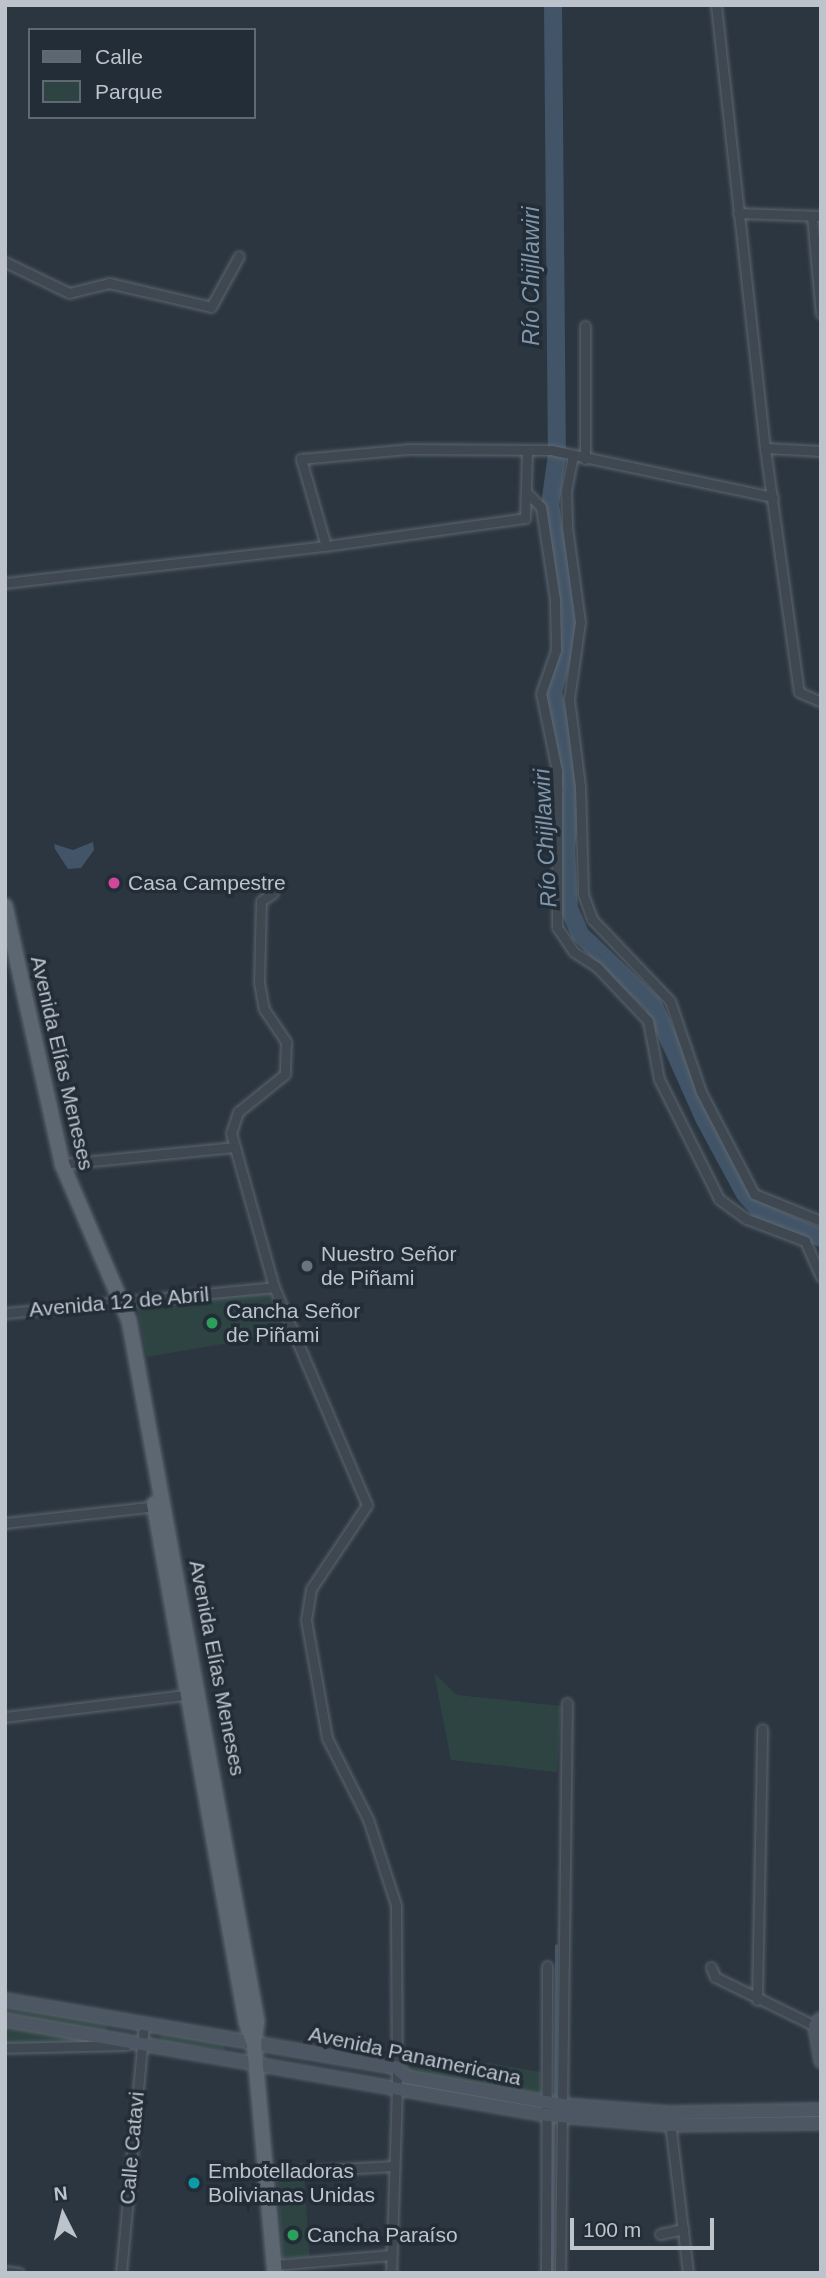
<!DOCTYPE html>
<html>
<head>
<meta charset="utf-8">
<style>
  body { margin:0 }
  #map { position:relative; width:826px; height:2278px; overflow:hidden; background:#2b3641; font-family:Arial,sans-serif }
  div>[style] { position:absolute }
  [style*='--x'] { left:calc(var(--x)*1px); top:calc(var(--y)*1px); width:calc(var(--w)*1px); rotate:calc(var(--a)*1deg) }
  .green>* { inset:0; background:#2e4443; transform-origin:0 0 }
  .water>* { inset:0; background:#425568 }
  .stream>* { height:2.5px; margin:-1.25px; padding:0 1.25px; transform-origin:1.25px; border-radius:1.25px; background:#425568 }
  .river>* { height:18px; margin:-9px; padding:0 9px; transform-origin:9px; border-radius:9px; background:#425568 }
  .roads { filter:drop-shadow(0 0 2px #5d666f) drop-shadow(0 0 2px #5d666f) }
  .minor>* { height:9px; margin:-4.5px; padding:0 4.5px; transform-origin:4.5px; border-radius:4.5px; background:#3f4851 }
  .secondary>* { height:12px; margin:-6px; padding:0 6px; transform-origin:6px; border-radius:6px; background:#4d5764 }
  .primary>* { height:14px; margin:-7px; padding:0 7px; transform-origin:7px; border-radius:7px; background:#5d6771 }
  .dots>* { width:19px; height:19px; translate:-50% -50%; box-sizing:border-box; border:4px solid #232d37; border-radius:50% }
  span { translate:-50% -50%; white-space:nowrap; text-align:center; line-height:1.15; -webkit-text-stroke:7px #232d37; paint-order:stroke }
  .poi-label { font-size:21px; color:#bcc3cb }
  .left { translate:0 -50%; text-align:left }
  .street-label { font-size:21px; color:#bcc3cb }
  .water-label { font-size:23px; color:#8096aa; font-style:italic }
  .frame { position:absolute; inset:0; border:7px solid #bcc3cb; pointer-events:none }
  .legend { position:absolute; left:28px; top:28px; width:228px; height:91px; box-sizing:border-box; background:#232d37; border:2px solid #606972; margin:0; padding:9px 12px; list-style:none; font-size:21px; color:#bcc3cb }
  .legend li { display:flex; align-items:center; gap:14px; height:35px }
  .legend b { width:35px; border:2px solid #606972 }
  .north { position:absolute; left:28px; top:2180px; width:70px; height:70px; -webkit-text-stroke:5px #232d37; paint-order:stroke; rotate:354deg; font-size:19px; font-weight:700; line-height:28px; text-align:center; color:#bcc3cb }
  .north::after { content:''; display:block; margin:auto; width:24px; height:32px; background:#bcc3cb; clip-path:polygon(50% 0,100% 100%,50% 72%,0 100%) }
  .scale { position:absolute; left:570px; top:2218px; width:144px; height:32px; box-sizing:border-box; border:4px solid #bcc3cb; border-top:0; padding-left:9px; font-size:21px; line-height:24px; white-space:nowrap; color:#bcc3cb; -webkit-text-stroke:5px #232d37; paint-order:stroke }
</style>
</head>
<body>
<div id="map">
  <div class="green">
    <i style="clip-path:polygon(269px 1292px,285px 1333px,147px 1357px,137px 1307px)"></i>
    <i style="clip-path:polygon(434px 1673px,457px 1695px,561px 1706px,557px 1772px,451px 1760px)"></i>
    <i style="left:5px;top:2007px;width:104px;height:8px;rotate:9deg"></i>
    <i style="clip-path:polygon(5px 2025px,73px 2035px,73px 2042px,5px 2044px)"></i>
    <i style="clip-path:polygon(164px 2033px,224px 2043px,225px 2050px,162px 2042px,159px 2038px)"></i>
    <i style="clip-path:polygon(403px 2049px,541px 2072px,541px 2094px,411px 2072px,404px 2067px)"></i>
    <i style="left:304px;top:2175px;width:82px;height:27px;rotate:86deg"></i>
  </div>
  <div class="water">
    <i style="clip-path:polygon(93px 842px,94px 850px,81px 868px,68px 869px,55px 849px,54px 844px,73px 850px)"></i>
  </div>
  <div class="stream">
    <i style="--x:555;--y:2095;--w:149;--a:-89.6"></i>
    <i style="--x:552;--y:2273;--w:150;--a:-89.6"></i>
  </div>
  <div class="river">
    <i style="--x:553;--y:5;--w:449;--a:89.5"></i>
    <i style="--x:557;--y:454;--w:51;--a:97.8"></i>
    <i style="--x:550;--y:505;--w:129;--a:81.1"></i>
    <i style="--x:570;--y:632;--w:62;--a:105.8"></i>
    <i style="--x:553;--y:692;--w:100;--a:79"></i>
    <i style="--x:572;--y:790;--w:59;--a:95.8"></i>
    <i style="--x:566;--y:849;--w:59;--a:87.1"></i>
    <i style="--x:569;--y:908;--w:28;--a:67"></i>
    <i style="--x:580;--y:934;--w:101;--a:43.8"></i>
    <i style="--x:653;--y:1004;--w:127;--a:65.9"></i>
    <i style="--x:705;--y:1120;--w:84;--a:61.6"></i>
    <i style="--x:745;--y:1194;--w:24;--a:48"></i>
    <i style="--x:761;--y:1212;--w:65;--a:23.4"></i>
  </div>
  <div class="roads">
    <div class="minor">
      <i style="--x:716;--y:5;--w:446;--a:83.7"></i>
      <i style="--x:765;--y:448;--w:246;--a:82.1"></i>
      <i style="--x:799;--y:692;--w:24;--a:24"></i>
      <i style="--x:738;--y:213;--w:83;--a:2.1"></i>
      <i style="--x:812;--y:216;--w:98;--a:84.8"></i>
      <i style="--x:5;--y:262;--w:71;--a:25.8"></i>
      <i style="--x:69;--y:293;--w:41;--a:-14"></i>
      <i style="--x:109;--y:283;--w:105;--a:13.2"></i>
      <i style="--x:211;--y:307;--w:58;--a:-61.2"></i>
      <i style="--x:585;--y:326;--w:133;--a:90"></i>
      <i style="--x:765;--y:448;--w:56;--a:3.1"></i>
      <i style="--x:573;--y:455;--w:38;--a:101"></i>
      <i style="--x:566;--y:492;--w:35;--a:88"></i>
      <i style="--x:567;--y:527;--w:96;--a:82.2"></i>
      <i style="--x:580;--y:622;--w:78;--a:98.1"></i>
      <i style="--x:569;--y:699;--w:88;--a:82.8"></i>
      <i style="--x:580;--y:786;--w:108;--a:88.4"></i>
      <i style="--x:583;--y:894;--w:27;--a:70"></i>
      <i style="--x:592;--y:919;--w:113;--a:46.4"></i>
      <i style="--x:670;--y:1001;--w:96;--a:71.2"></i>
      <i style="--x:701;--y:1092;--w:115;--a:62.5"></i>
      <i style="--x:754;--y:1194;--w:72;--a:21.9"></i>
      <i style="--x:526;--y:492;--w:21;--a:45"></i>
      <i style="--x:541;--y:507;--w:94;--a:81.4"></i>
      <i style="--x:555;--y:600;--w:50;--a:88.9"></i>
      <i style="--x:556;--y:650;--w:46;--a:109.2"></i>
      <i style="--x:541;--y:693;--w:80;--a:78.4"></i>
      <i style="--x:557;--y:771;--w:156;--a:90"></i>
      <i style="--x:557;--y:927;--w:30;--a:56"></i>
      <i style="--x:574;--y:952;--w:27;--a:33"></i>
      <i style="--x:597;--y:967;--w:74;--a:46.6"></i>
      <i style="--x:648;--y:1021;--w:59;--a:79.3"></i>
      <i style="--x:659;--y:1079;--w:134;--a:63.4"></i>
      <i style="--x:719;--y:1199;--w:34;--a:36"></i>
      <i style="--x:747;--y:1219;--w:62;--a:20.8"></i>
      <i style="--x:805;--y:1241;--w:39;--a:66"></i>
      <i style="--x:326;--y:546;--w:91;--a:-106"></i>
      <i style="--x:301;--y:459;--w:107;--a:-5.3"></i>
      <i style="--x:408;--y:449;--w:143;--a:0.4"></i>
      <i style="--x:551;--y:450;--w:227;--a:12"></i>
      <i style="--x:5;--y:583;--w:323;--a:-6.6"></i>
      <i style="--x:326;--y:546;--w:201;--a:-8"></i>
      <i style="--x:525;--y:518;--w:66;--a:-88.3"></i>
      <i style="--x:273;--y:893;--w:14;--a:146"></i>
      <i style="--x:261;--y:901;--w:81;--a:91.4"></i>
      <i style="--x:259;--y:982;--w:27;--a:80"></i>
      <i style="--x:264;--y:1009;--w:40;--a:56"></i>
      <i style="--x:286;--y:1042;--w:32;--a:92"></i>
      <i style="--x:285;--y:1074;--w:60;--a:141"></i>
      <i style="--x:238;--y:1112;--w:22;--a:108"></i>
      <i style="--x:231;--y:1133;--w:160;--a:74.4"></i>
      <i style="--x:274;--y:1287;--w:237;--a:66.9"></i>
      <i style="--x:367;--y:1505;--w:101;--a:123.7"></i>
      <i style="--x:311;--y:1589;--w:31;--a:99"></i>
      <i style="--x:306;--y:1620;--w:120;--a:79.9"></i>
      <i style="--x:327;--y:1738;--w:91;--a:63.2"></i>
      <i style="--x:368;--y:1819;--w:90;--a:72"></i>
      <i style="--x:396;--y:1905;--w:182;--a:89.7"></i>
      <i style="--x:397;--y:2087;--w:186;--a:91.8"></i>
      <i style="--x:62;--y:1164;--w:174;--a:-5.6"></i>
      <i style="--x:5;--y:1313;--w:270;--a:-5.5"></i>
      <i style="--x:5;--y:1523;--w:153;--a:-6.4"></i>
      <i style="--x:5;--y:1717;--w:187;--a:-7"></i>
      <i style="--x:711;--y:1967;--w:11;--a:68"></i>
      <i style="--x:715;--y:1977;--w:111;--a:26.1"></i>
      <i style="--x:757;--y:2000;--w:271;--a:-88.9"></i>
      <i style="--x:5;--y:2048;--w:121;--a:-1.4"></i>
      <i style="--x:670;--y:2122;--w:152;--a:83.2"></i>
      <i style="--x:269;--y:2173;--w:125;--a:-3.2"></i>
      <i style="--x:660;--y:2234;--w:24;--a:-12"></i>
      <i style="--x:275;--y:2265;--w:116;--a:-4.9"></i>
      <i style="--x:5;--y:2271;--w:14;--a:8"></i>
      <i style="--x:121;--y:2273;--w:251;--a:-84.7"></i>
      <i style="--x:546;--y:2273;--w:307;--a:-89.8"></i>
      <i style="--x:560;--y:2273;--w:570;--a:-89.3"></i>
    </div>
    <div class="secondary">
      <i style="--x:5;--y:2000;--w:398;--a:9.8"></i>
      <i style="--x:397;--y:2068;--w:13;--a:42"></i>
      <i style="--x:407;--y:2077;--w:158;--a:10.2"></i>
      <i style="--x:563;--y:2105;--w:106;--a:4.3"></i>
      <i style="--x:669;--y:2113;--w:152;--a:-1.1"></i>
      <i style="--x:821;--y:2019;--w:9;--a:131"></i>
      <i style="--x:815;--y:2026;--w:36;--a:80"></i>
      <i style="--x:5;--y:2020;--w:550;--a:9.94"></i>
      <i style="--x:547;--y:2115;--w:124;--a:4.6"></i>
      <i style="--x:671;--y:2125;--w:150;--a:-0.8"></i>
    </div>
    <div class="primary">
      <i style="--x:5;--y:906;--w:264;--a:77.5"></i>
      <i style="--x:62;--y:1164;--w:170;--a:66.8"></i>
      <i style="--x:129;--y:1320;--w:713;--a:79.65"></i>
      <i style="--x:257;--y:2021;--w:23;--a:97"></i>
      <i style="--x:254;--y:2044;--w:230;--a:84.8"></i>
      <i style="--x:154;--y:1504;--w:526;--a:79.93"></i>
      <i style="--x:246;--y:2022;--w:20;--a:70"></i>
    </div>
  </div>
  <div class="dots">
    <i style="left:114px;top:883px;background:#d1479c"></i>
    <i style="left:307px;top:1266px;background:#6b7280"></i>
    <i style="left:212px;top:1323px;background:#2e9e5b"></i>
    <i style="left:194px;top:2183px;background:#0f9aa8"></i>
    <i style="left:293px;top:2235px;background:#2e9e5b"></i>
  </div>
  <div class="poi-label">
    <span class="left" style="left:128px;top:883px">Casa Campestre</span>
    <span class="left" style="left:321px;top:1266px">Nuestro Señor<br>de Piñami</span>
    <span class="left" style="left:226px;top:1323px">Cancha Señor<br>de Piñami</span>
    <span class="left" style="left:208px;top:2183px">Embotelladoras<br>Bolivianas Unidas</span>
    <span class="left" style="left:307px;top:2235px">Cancha Paraíso</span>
  </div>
  <div class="street-label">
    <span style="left:62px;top:1063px;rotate:77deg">Avenida Elías Meneses</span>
    <span style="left:119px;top:1302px;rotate:-5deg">Avenida 12 de Abril</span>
    <span style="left:217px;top:1668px;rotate:79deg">Avenida Elías Meneses</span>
    <span style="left:415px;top:2056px;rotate:12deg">Avenida Panamericana</span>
    <span style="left:132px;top:2148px;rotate:-85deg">Calle Catavi</span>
  </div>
  <div class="water-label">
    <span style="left:531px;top:276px;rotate:-90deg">Río Chijllawiri</span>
    <span style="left:545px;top:838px;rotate:-93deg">Río Chijllawiri</span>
  </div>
  <div class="frame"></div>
  <ul class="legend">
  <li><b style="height:9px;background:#5d6771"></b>Calle</li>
  <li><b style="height:19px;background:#2e4443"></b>Parque</li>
  </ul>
  <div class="north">N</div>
  <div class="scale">100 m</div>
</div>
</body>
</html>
